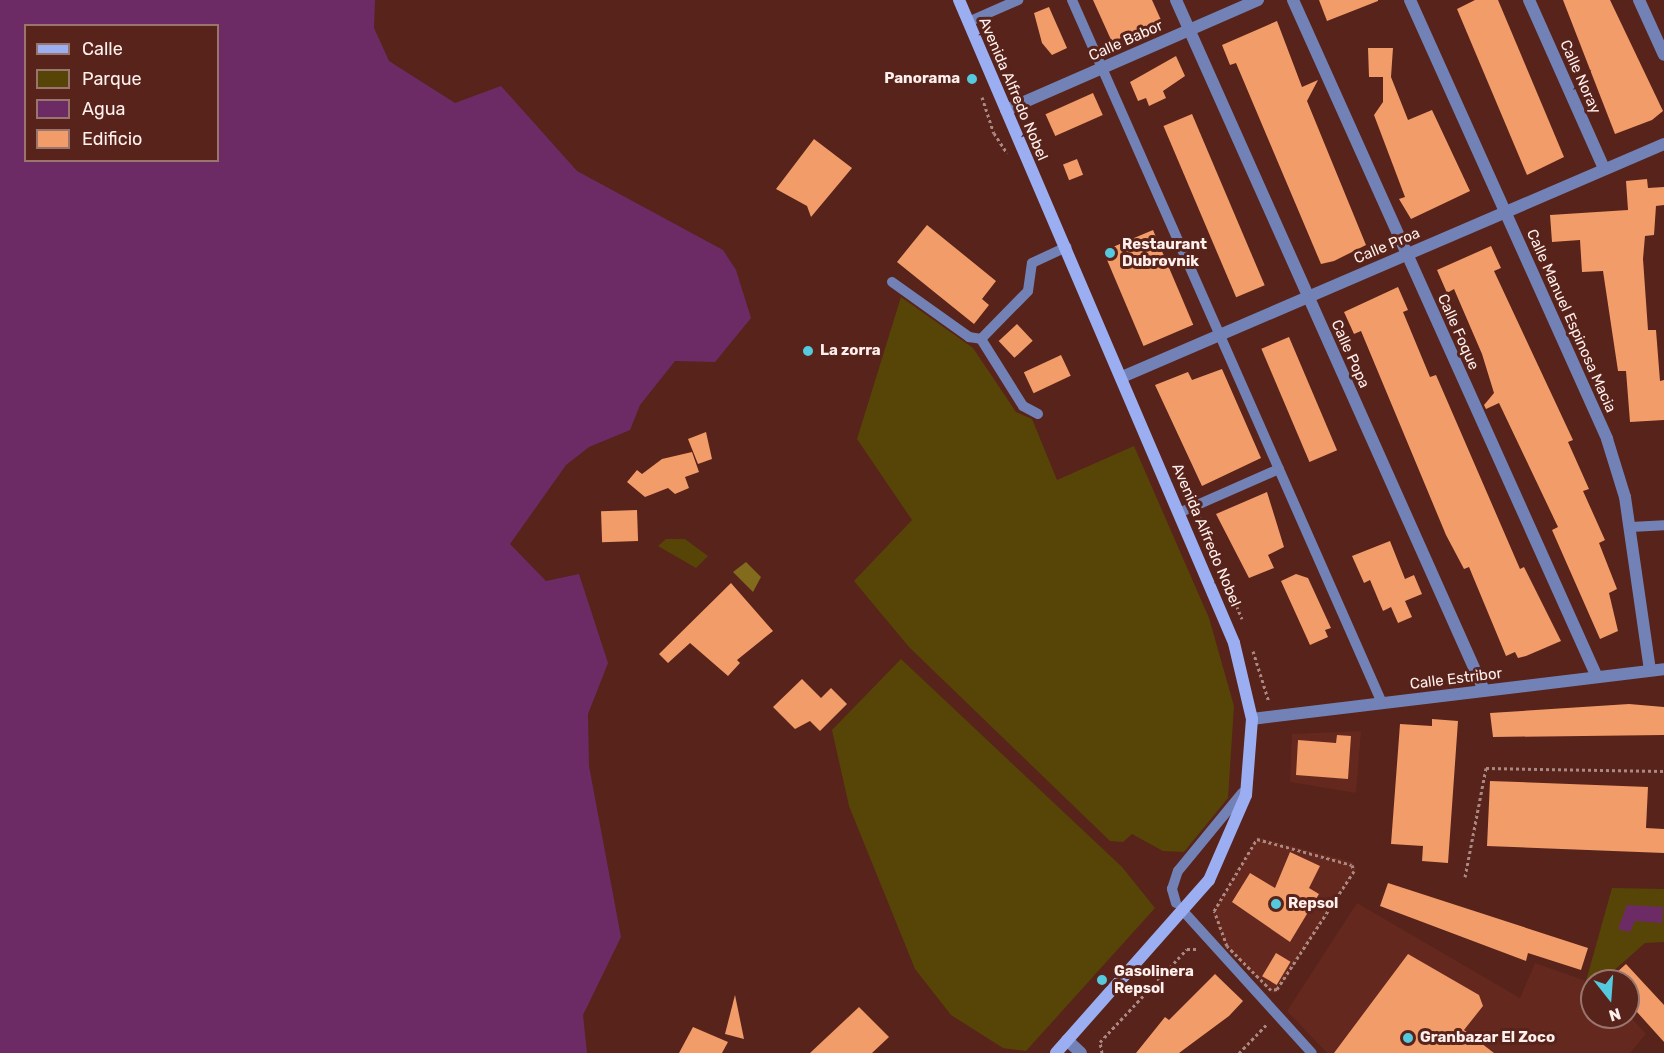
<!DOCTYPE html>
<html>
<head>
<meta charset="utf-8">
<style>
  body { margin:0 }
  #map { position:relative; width:1664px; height:1053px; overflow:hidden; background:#57231a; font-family:Rubik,sans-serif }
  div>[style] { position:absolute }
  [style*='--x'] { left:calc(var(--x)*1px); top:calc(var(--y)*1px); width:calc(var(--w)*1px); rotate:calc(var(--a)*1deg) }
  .built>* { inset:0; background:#64281e }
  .green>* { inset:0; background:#574508 }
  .forest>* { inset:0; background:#826b1d }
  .water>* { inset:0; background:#6d2b66 }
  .building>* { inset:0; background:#f19c69; transform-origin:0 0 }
  .path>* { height:3px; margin-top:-1.5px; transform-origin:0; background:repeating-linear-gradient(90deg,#ab8983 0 3px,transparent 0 6px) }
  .lane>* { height:10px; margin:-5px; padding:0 5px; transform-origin:5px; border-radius:5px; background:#7382b6 }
  .street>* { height:12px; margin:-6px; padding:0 6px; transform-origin:6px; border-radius:6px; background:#7382b6 }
  .secondary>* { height:12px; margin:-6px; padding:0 6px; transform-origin:6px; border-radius:6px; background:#9aaef1 }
  .dots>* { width:16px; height:16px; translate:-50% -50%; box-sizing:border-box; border:3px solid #57231a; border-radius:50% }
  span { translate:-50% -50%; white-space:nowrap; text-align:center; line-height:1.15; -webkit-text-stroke:6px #57231a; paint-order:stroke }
  .street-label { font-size:15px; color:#fff0ed }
  .poi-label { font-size:15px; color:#fff0ed; font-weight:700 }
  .right { translate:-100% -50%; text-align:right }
  .left { translate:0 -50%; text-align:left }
  .legend { position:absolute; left:24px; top:24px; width:195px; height:138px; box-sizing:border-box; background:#57231a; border:2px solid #9a756e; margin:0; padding:8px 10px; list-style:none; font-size:18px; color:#fff0ed }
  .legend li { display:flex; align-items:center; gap:12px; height:30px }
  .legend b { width:30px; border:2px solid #9a756e }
  .north { position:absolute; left:1580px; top:969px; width:60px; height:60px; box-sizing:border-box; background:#57231a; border:2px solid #9a756e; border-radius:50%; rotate:163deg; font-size:16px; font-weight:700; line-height:24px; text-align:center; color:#fff0ed }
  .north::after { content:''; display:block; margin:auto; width:21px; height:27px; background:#55cadf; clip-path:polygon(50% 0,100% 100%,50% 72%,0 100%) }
</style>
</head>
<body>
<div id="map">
  <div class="built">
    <i style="clip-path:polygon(1361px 731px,1356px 793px,1290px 782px,1292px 734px)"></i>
    <i style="clip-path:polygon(1257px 837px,1353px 862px,1356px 870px,1278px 992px,1271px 993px,1225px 947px,1213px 911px)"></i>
    <i style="clip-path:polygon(1357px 903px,1520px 998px,1535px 963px,1592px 983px,1592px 1017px,1628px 1014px,1646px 1034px,1630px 1053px,1327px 1053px,1287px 1011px)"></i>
  </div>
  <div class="green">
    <i style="clip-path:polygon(901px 297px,973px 348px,1016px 412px,1032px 419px,1057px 480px,1134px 446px,1209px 618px,1234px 706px,1228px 798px,1184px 852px,1163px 851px,1132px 834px,1123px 842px,1110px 841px,909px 647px,854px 581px,912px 520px,857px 439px)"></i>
    <i style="clip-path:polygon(666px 539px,685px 539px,708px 556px,696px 568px,658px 546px)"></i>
    <i style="clip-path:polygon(901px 659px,1122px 867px,1155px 908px,1026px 1051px,1003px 1048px,951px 1015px,915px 969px,849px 806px,832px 730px)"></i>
    <i style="clip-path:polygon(1612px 888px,1664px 889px,1664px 942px,1645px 943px,1602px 981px,1592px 983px,1586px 981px)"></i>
  </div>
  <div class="forest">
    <i style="clip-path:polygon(746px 562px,761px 577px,753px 592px,733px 572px)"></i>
  </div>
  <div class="water">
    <i style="clip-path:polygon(evenodd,0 0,375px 0,374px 28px,389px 61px,455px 103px,501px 86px,577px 171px,723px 250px,736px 270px,751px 318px,715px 362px,675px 361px,640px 405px,630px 430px,589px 447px,566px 465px,510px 544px,546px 581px,579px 574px,608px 663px,588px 714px,589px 766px,621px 937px,583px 1015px,587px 1053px,0 1053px,0 0,26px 26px,218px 26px,218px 160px,26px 160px,26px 26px)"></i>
    <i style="clip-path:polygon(1627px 905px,1663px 907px,1662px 923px,1635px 921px,1630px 932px,1618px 929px)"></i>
  </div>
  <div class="building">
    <i style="clip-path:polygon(1093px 0,1152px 0,1161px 20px,1112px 42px)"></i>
    <i style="clip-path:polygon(1319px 0,1378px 0,1378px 1px,1327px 21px)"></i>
    <i style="clip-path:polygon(1475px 0,1498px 0,1564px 157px,1527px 175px,1457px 9px)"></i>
    <i style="clip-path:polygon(1563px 0,1610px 0,1663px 111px,1652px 120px,1615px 134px)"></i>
    <i style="clip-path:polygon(1049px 7px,1067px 48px,1052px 55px,1042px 43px,1034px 13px)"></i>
    <i style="clip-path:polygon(1277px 21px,1302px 87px,1318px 80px,1307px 101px,1366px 245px,1334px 261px,1321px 264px,1236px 63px,1230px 65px,1222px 45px)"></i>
    <i style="clip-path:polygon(1368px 48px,1393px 48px,1391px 77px,1408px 120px,1432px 110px,1470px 191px,1411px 219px,1399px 199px,1405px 197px,1374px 115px,1383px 102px,1383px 77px,1369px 77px)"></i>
    <i style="clip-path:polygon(1176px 56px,1185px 76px,1163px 91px,1166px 98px,1149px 106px,1146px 98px,1138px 101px,1130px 82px)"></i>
    <i style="left:1093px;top:93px;width:24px;height:52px;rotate:66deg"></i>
    <i style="left:1192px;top:114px;width:186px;height:31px;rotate:67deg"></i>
    <i style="clip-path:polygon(814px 139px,852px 168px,811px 217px,807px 206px,776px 189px)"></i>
    <i style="left:1077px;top:159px;width:17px;height:15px;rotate:69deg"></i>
    <i style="clip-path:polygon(1647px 179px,1648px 188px,1664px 187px,1664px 205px,1656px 206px,1654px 235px,1645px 236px,1643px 259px,1648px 330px,1656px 330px,1660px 381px,1664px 380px,1664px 420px,1630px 422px,1626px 371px,1618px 371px,1603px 271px,1582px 272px,1580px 240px,1552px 242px,1550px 215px,1628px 210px,1626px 181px)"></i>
    <i style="clip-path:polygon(927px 225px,996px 281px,982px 299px,989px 305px,974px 324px,897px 262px)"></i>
    <i style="left:1153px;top:230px;width:103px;height:54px;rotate:67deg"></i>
    <i style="clip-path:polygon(1491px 246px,1501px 268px,1494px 271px,1573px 440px,1568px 442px,1589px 489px,1583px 491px,1605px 540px,1599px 543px,1617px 589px,1609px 593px,1618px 631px,1600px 639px,1552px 530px,1558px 527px,1499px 403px,1486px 409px,1484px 405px,1494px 393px,1482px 354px,1454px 289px,1447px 293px,1437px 270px)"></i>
    <i style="clip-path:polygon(1398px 287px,1408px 310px,1403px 312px,1430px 377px,1436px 375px,1520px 569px,1524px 567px,1561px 641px,1526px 656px,1518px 658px,1515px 652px,1506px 656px,1469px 567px,1464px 569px,1446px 535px,1361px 331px,1354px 334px,1344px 312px)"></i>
    <i style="left:1017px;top:324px;width:23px;height:25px;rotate:47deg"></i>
    <i style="left:1289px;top:337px;width:123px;height:30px;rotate:67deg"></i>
    <i style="left:1061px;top:355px;width:23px;height:41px;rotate:65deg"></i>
    <i style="clip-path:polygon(1222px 369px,1261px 458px,1202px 486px,1155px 385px,1188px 372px,1192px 380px)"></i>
    <i style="clip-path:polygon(706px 432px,712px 459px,698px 464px,688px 439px)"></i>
    <i style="clip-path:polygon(692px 452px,699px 472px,685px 477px,689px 488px,675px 494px,668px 488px,645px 497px,627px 482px,637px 470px,642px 474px,662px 459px)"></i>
    <i style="clip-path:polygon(1267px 492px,1284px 547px,1268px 555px,1274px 568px,1249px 578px,1216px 514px)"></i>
    <i style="left:637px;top:510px;width:31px;height:36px;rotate:88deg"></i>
    <i style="clip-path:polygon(1390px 541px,1405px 579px,1414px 575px,1422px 594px,1405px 601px,1412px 617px,1398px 623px,1391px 607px,1383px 611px,1370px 580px,1364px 583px,1352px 556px)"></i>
    <i style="clip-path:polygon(1296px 574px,1308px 578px,1331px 628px,1325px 630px,1328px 637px,1310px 645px,1281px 581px)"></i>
    <i style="clip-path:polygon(731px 583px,773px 631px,737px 660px,740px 663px,728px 676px,690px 643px,668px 663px,659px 654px)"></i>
    <i style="clip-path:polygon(802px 679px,821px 698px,831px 688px,847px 704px,820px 731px,810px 721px,795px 729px,773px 707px)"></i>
    <i style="clip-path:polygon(1629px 704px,1664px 707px,1664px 735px,1493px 737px,1490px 713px)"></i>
    <i style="clip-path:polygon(1432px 719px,1458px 721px,1448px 863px,1422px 861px,1423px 846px,1391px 844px,1400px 724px,1432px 726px)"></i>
    <i style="clip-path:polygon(1337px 735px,1351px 736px,1348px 779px,1296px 775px,1298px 740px,1336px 743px)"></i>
    <i style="clip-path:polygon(1490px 781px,1648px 787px,1646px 828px,1664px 829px,1664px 853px,1487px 846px)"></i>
    <i style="clip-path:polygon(1290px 852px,1320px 866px,1309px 888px,1319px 894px,1290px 942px,1232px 902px,1250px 873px,1275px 888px)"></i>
    <i style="clip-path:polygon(1388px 883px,1588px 948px,1581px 970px,1528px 953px,1526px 961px,1380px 906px)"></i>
    <i style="left:1276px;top:953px;width:17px;height:27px;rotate:31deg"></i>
    <i style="clip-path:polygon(1408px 954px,1479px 995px,1483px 1006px,1464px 1030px,1494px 1053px,1334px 1053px)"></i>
    <i style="clip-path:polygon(1626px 964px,1664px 1005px,1664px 1042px,1628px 1002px,1628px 981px,1607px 981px)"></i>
    <i style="clip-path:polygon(1215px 974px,1243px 1001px,1229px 1016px,1179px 1053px,1136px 1053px,1165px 1017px,1169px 1020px)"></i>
    <i style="clip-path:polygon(735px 995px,744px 1039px,725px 1034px)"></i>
    <i style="clip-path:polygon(859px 1007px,889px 1037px,872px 1053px,810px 1053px)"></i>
    <i style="clip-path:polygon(693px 1027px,728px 1042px,722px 1053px,679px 1053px)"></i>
  </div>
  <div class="path">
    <i style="--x:982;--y:97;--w:38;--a:72"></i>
    <i style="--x:994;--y:133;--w:24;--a:57"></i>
    <i style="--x:1200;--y:517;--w:110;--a:67.6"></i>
    <i style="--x:1253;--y:651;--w:53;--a:72.6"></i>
    <i style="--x:1257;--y:839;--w:98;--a:15.3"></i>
    <i style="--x:1352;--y:865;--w:6;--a:72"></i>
    <i style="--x:1354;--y:871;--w:141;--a:123.1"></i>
    <i style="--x:1277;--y:989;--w:6;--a:171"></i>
    <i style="--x:1271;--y:990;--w:62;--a:-135"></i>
    <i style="--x:1227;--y:946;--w:37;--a:-110"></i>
    <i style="--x:1214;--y:911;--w:84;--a:-59.2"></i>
    <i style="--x:1465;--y:877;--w:111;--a:-79.1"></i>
    <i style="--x:1486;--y:768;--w:178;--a:1"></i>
    <i style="--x:1102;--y:1053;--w:11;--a:-100"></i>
    <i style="--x:1100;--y:1042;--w:127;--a:-46.9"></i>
    <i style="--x:1187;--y:949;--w:10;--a:0"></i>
    <i style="--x:1239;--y:1053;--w:40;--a:-46"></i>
  </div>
  <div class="lane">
    <i style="--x:1072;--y:0;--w:768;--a:66.2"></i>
    <i style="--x:968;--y:22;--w:55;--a:-23.7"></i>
    <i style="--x:892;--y:282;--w:95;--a:35.5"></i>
    <i style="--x:969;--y:337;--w:12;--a:9"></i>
    <i style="--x:981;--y:339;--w:67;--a:-45.6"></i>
    <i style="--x:1028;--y:291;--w:28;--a:-82"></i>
    <i style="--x:1032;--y:263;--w:38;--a:-25"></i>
    <i style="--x:981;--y:339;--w:79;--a:57.9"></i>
    <i style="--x:1023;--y:406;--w:17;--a:28"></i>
    <i style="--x:1181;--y:512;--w:107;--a:-23.7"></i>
    <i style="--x:1631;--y:527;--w:33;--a:-3"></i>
    <i style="--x:1176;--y:903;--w:15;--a:-106"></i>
    <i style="--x:1172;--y:889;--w:19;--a:-72"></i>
    <i style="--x:1178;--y:871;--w:101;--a:-50.6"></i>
    <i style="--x:1184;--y:912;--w:190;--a:47.8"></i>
  </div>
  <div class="street">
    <i style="--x:1176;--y:0;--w:756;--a:65.95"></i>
    <i style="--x:1293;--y:0;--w:742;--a:65.82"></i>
    <i style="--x:1410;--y:0;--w:481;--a:65.8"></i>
    <i style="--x:1607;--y:439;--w:61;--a:72.8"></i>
    <i style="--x:1625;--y:497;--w:175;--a:81.8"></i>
    <i style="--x:1529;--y:0;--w:182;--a:66"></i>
    <i style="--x:1639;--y:0;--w:60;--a:65.6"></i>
    <i style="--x:1006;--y:110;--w:275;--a:-23.6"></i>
    <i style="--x:1122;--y:377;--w:590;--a:-23.26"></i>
    <i style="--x:1252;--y:719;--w:415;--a:-6.9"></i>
    <i style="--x:1067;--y:1040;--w:19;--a:43"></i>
  </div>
  <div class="secondary">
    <i style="--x:959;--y:0;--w:699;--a:66.84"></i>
    <i style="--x:1234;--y:643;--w:78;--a:76.7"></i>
    <i style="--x:1252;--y:719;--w:76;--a:94.5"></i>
    <i style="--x:1246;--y:795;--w:93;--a:113.5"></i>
    <i style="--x:1209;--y:880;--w:231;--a:131.5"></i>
  </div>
  <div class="dots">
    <i style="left:972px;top:79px;background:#55cadf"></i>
    <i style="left:1110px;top:253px;background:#55cadf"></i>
    <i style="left:808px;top:351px;background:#55cadf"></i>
    <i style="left:1276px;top:904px;background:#55cadf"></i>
    <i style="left:1102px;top:980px;background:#55cadf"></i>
    <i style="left:1408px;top:1038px;background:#55cadf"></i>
  </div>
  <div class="street-label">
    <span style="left:1126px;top:41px;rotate:-24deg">Calle Babor</span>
    <span style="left:1580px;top:77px;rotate:66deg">Calle Noray</span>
    <span style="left:1013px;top:89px;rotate:67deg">Avenida Alfredo Nobel</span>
    <span style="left:1387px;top:246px;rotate:-23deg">Calle Proa</span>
    <span style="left:1571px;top:321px;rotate:66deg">Calle Manuel Espinosa Macia</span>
    <span style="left:1458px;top:332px;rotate:66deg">Calle Foque</span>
    <span style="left:1350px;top:354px;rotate:66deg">Calle Popa</span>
    <span style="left:1206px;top:535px;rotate:67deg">Avenida Alfredo Nobel</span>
    <span style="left:1456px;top:679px;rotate:-7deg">Calle Estribor</span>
  </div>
  <div class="poi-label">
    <span class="right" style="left:960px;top:79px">Panorama</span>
    <span class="left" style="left:1122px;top:253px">Restaurant<br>Dubrovnik</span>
    <span class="left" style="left:820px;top:351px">La zorra</span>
    <span class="left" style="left:1288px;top:904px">Repsol</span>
    <span class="left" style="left:1114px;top:980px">Gasolinera<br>Repsol</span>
    <span class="left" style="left:1420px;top:1038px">Granbazar El Zoco</span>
  </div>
  <ul class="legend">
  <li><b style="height:8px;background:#9aaef1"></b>Calle</li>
  <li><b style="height:16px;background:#574508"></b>Parque</li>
  <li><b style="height:16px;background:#6d2b66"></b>Agua</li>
  <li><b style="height:16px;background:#f19c69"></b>Edificio</li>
  </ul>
  <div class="north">N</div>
</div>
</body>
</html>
